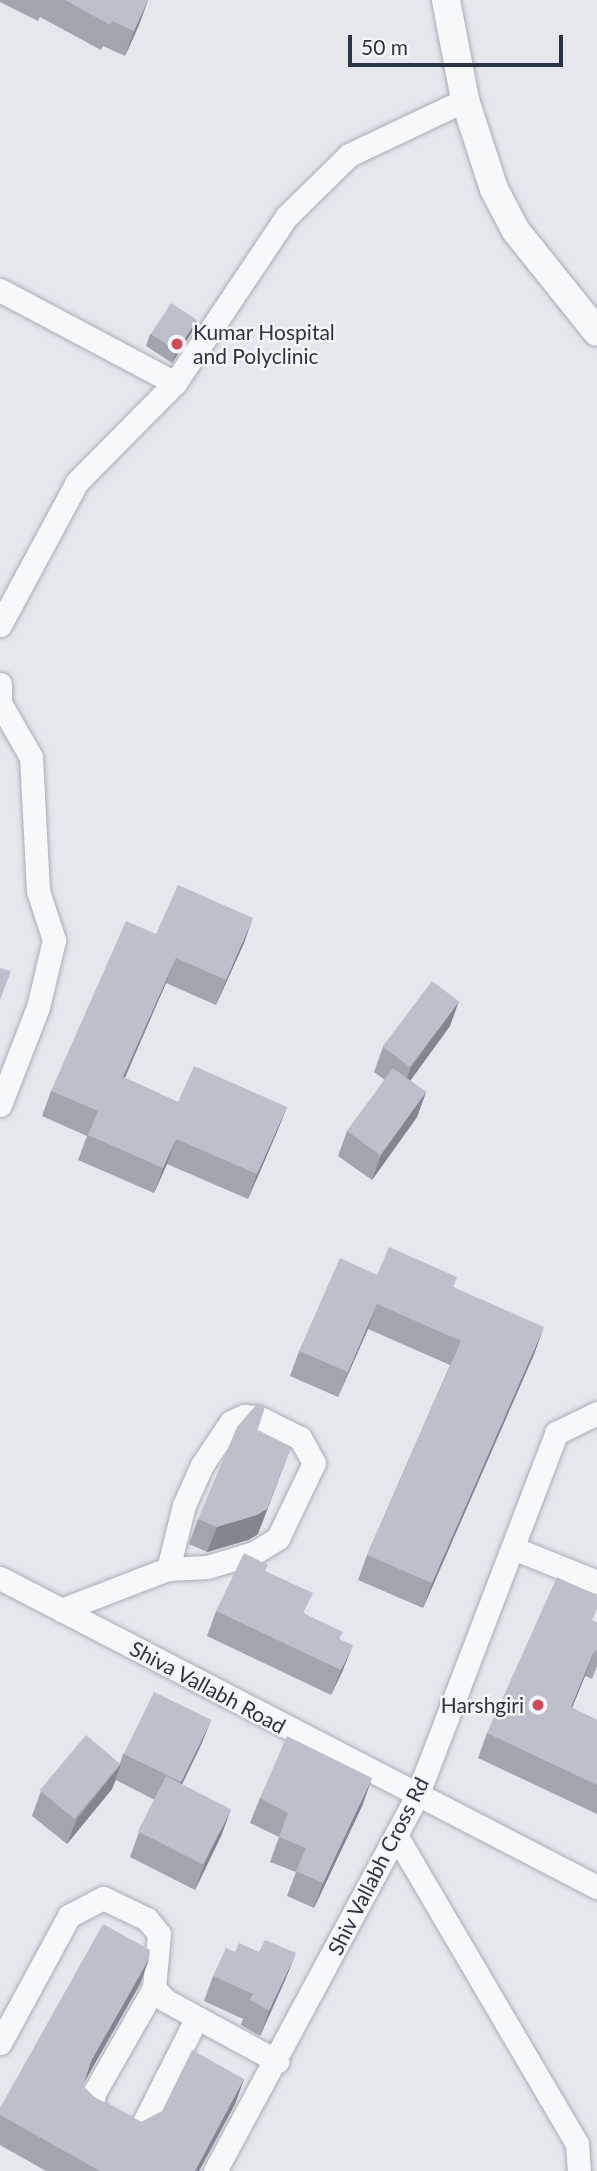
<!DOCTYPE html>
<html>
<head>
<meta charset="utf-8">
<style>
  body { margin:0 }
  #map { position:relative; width:597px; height:2171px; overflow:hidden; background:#e4e7ec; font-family:Lato,sans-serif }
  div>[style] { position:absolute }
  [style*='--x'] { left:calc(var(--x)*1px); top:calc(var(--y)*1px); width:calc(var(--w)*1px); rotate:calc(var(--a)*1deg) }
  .roads { filter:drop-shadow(0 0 2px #a9aeb7) drop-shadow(0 0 2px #a9aeb7) }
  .minor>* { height:23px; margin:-11.5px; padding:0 11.5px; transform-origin:11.5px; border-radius:11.5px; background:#f7f8fa }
  .tertiary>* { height:28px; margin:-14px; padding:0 14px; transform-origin:14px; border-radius:14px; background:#f7f8fa }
  .wall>* { inset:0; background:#a1a5ae }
  .shaded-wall>* { inset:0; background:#83868d }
  .building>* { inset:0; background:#bbc0ca; transform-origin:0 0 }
  .dots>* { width:19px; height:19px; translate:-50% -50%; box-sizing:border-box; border:4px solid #f4f6f9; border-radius:50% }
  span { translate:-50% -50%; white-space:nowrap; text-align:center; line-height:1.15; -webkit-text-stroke:5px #f4f6f9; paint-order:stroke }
  .poi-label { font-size:21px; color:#2b3445 }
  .left { translate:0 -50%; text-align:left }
  .right { translate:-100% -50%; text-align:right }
  .street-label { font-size:21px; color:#2b3445 }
  .scale { position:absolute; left:348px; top:35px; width:215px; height:32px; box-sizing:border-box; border:4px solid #2b3445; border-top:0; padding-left:9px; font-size:21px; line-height:24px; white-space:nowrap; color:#2b3445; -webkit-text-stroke:5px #f4f6f9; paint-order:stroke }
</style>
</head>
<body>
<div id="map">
  <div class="roads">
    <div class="minor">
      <i style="--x:0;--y:290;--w:198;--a:28"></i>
      <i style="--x:0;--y:625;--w:162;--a:-61.7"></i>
      <i style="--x:77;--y:482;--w:139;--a:-45.3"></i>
      <i style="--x:175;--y:383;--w:201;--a:-56.2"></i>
      <i style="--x:287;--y:216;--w:87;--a:-44.5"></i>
      <i style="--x:349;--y:155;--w:128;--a:-25.4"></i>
      <i style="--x:0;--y:684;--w:19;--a:90"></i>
      <i style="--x:0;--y:703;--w:62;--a:60.1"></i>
      <i style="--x:31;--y:757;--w:134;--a:87"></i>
      <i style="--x:38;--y:891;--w:52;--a:71.9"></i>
      <i style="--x:54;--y:940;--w:69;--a:103.4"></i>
      <i style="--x:38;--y:1007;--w:105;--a:111.2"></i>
      <i style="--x:513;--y:1548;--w:91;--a:22"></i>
      <i style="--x:0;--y:1578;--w:672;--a:27.37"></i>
      <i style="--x:61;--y:1610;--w:115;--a:-21"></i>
      <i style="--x:168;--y:1569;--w:39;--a:-3"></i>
      <i style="--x:207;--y:1567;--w:49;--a:-16.6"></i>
      <i style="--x:254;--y:1553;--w:28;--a:-32"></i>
      <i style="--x:278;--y:1538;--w:83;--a:-64.4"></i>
      <i style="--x:314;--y:1463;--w:29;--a:-119"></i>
      <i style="--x:300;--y:1438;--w:47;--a:-153.4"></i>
      <i style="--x:258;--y:1417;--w:14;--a:-176"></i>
      <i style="--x:244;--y:1416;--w:14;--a:155"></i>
      <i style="--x:231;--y:1422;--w:52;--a:124"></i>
      <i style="--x:202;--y:1465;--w:44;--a:114.2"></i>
      <i style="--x:184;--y:1505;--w:66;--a:104"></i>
      <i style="--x:397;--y:1837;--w:356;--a:59.6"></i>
      <i style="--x:577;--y:2144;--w:27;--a:86"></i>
      <i style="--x:154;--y:1988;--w:121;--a:119.7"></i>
      <i style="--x:94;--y:2093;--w:17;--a:97"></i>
      <i style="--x:92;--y:2110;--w:46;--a:29.9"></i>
      <i style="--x:132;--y:2133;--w:9;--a:-21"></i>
      <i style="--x:140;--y:2130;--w:124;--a:-63.2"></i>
      <i style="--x:0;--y:2043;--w:145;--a:-61.5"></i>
      <i style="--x:69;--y:1916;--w:38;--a:-28"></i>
      <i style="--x:103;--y:1898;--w:49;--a:25.5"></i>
      <i style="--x:147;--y:1919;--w:19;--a:51"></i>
      <i style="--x:159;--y:1934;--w:54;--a:95.3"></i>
      <i style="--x:154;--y:1988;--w:16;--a:47"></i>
      <i style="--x:165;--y:2000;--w:128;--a:28.6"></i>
      <i style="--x:215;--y:2171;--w:426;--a:-61.7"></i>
      <i style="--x:417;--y:1796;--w:389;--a:-69"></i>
      <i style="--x:556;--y:1433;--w:46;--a:-26"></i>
    </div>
    <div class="tertiary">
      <i style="--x:446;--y:0;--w:102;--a:79.2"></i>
      <i style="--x:465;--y:100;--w:94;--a:72"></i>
      <i style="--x:494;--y:189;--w:47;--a:62.4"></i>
      <i style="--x:516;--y:231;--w:129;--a:51.3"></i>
    </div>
  </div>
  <div class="wall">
    <i style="clip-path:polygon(0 0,148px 0,139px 25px,125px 56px,103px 46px,101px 50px,40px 17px,38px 21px,0 2px)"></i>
    <i style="clip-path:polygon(192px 332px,172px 363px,146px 346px,150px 334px)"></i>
    <i style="clip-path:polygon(156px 934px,244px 943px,216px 1005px,166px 983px,125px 1078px,178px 1102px,287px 1107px,277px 1132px,248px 1199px,167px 1164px,154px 1193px,78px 1160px,87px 1136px,42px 1116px,51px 1091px)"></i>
    <i style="clip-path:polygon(450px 1026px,410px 1081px,426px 1092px,417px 1117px,372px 1180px,338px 1156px,347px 1131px,385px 1080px,374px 1072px,383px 1047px)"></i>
    <i style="clip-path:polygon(377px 1275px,454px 1287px,535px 1352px,423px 1608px,358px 1580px,367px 1555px,450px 1365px,368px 1329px,338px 1397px,290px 1376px,299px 1351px)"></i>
    <i style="clip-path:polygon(198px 1519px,258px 1534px,248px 1540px,207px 1552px,189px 1544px)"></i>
    <i style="clip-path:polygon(266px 1571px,305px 1614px,340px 1639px,343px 1670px,331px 1695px,207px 1636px,216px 1611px)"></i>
    <i style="clip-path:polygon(594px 1621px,597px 1623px,597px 1666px,592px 1679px,585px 1676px,572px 1708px,597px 1720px,597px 1814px,478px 1758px,487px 1733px)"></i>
    <i style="clip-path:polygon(211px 1720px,201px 1745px,182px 1784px,222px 1834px,195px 1890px,130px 1857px,139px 1832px,155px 1800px,116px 1780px,112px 1789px,67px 1844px,32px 1816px,41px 1791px,120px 1763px,123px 1754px)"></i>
    <i style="clip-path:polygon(260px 1798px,363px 1804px,314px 1908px,287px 1896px,296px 1872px,270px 1862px,279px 1837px,250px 1823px)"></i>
    <i style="clip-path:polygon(149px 1959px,140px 1984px,85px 2081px,83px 2086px,94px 2097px,141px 2122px,244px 2079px,235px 2104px,199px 2171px,46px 2171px,0 2145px,0 2108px)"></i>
    <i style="clip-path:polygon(213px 1976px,286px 1978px,260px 2036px,241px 2025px,243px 2019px,204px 2001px)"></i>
  </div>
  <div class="shaded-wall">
    <i style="clip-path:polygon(148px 0,139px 25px,125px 56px,134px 31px)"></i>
    <i style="clip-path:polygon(197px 320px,192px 332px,172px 363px,176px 351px)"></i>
    <i style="clip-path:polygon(253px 918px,244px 943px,216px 1005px,226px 980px)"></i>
    <i style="clip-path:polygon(176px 958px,166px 983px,114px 1102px,123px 1077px)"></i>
    <i style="clip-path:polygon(459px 1001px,450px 1026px,402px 1092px,411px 1067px)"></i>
    <i style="clip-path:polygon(426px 1092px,417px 1117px,372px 1180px,381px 1155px)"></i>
    <i style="clip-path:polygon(287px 1107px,277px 1132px,248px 1199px,257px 1174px)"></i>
    <i style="clip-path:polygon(176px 1139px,167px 1164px,154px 1193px,163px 1168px)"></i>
    <i style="clip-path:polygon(377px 1304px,368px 1329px,338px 1397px,348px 1372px)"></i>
    <i style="clip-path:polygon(544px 1327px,535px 1352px,423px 1608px,432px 1583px)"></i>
    <i style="clip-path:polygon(291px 1447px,258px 1534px,248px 1540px,207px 1552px,217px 1527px)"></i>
    <i style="clip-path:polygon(353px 1645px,343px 1670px,331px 1695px,341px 1670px)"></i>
    <i style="clip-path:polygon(594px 1651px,585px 1676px,562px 1732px,571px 1707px)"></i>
    <i style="clip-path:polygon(211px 1720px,201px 1745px,171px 1807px,180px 1782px)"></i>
    <i style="clip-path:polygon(121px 1764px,112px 1789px,67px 1844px,77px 1819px)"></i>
    <i style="clip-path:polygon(372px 1778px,363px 1804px,314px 1908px,323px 1883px)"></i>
    <i style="clip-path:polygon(231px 1809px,222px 1834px,195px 1890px,204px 1865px)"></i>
    <i style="clip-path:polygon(296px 1953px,286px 1978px,260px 2036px,269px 2011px)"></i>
    <i style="clip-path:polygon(149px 1959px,140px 1984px,82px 2086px,91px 2061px)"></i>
    <i style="clip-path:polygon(244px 2079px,235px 2104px,199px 2171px,195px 2171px)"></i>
  </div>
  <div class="building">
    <i style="clip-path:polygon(65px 0,148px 0,134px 31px,112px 21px,110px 25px)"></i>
    <i style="left:171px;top:303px;width:31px;height:37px;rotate:33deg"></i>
    <i style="clip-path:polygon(178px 885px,253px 918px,226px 980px,176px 958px,123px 1077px,178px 1102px,194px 1066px,287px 1107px,257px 1174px,176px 1139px,163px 1168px,88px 1135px,98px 1111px,51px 1091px,126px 921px,156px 934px)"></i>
    <i style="clip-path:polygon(0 968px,11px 971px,0 1000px)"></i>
    <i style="left:432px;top:981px;width:34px;height:82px;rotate:37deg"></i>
    <i style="left:393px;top:1068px;width:41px;height:78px;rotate:36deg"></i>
    <i style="clip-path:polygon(389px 1247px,457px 1277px,453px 1287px,544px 1327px,432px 1583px,367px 1555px,461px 1341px,377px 1304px,348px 1372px,299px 1351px,340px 1258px,377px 1275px)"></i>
    <i style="clip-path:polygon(256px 1405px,265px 1407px,257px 1432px,291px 1447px,267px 1509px,257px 1515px,217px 1527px,198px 1519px,237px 1427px)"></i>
    <i style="clip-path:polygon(244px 1553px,268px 1565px,265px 1571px,313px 1593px,303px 1613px,343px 1632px,339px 1639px,353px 1645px,341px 1670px,216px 1611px)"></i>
    <i style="clip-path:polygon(557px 1577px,597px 1596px,597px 1609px,592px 1620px,597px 1623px,597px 1652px,594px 1651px,571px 1707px,597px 1720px,597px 1785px,487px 1733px)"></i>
    <i style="left:154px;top:1692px;width:64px;height:69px;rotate:26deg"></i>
    <i style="left:86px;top:1735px;width:45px;height:72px;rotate:40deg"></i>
    <i style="clip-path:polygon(287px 1736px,372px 1778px,323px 1883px,296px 1871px,306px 1848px,279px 1837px,288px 1813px,260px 1798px)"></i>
    <i style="left:166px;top:1776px;width:73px;height:62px;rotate:27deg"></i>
    <i style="clip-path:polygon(103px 1924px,150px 1950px,149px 1959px,91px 2061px,83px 2086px,94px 2097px,141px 2122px,162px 2111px,192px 2050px,244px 2079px,195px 2171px,100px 2171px,0 2115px,0 2108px)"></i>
    <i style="clip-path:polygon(265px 1940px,296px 1953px,269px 2011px,250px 2000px,253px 1994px,213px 1976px,226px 1948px,235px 1952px,239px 1943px,259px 1952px)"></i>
  </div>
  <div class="dots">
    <i style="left:177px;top:344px;background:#d1495b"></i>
    <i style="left:538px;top:1705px;background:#d1495b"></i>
  </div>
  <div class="poi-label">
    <span class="left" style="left:193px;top:344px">Kumar Hospital<br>and Polyclinic</span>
    <span class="right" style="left:524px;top:1705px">Harshgiri</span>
  </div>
  <div class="street-label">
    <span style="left:208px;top:1687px;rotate:28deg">Shiva Vallabh Road</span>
    <span style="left:378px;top:1866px;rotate:-63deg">Shiv Vallabh Cross Rd</span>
  </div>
  <div class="scale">50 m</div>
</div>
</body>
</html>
